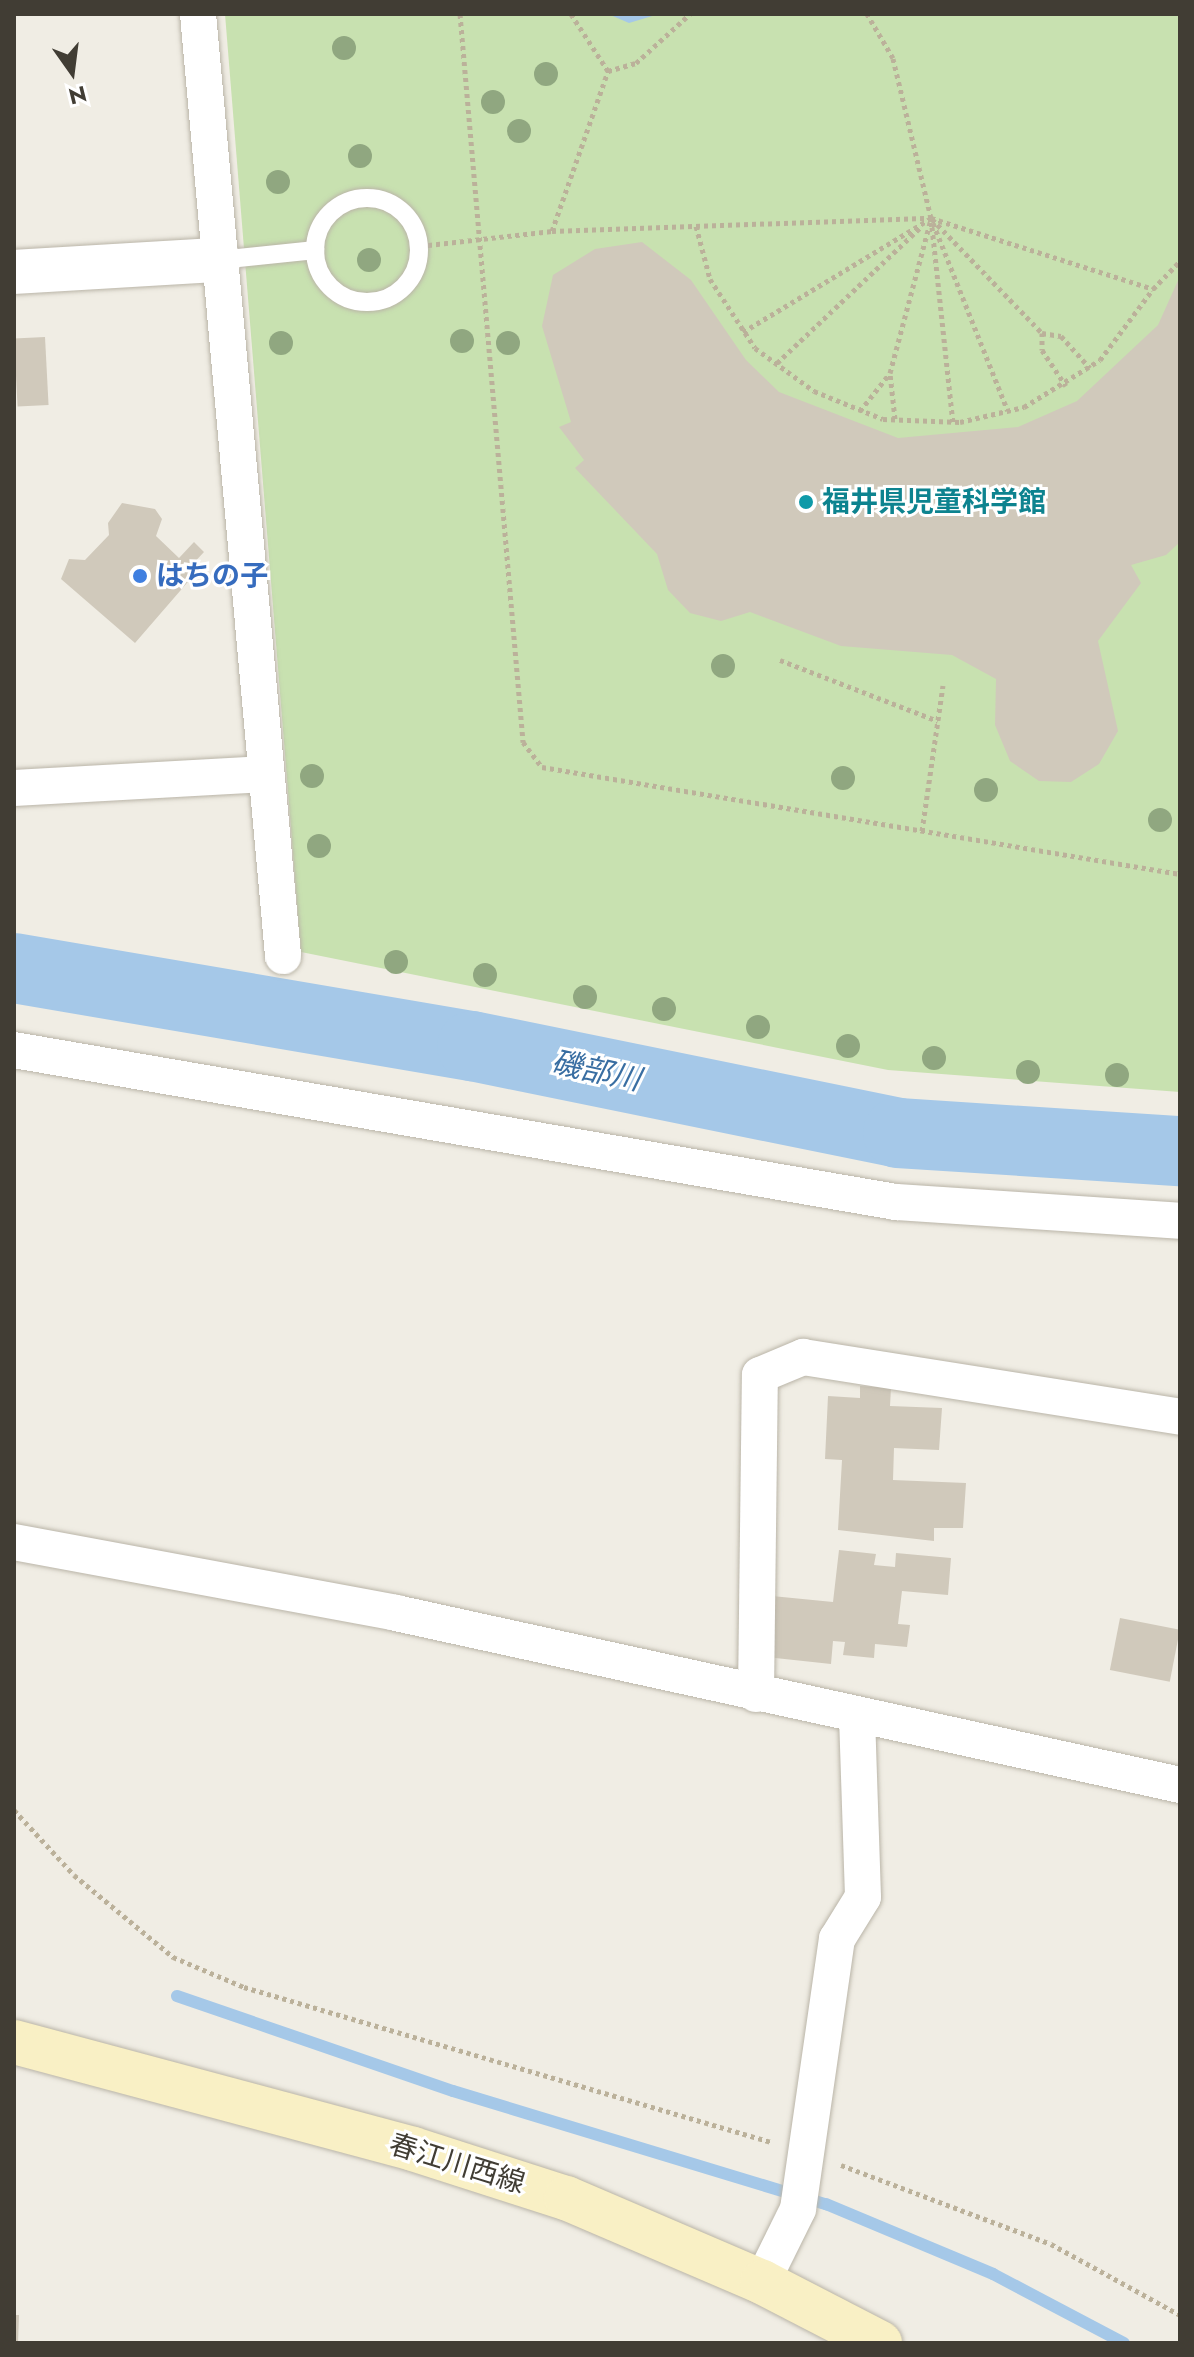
<!DOCTYPE html>
<html>
<head>
<meta charset="utf-8">
<style>
  body { margin:0 }
  #map { position:relative; width:1194px; height:2357px; overflow:hidden; background:#f0ede4; font-family:Jost,"Noto Sans JP",sans-serif }
  div>[style] { position:absolute }
  [style*='--x'] { left:calc(var(--x)*1px); top:calc(var(--y)*1px); width:calc(var(--w)*1px); rotate:calc(var(--a)*1deg) }
  .green>* { inset:0; background:#c8e1b0 }
  .water>* { inset:0; background:#a5c8e8 }
  .stream>* { height:12px; margin:-6px; padding:0 6px; transform-origin:6px; border-radius:6px; background:#a5c8e8 }
  .river>* { height:70px; margin:-35px; padding:0 35px; transform-origin:35px; border-radius:35px; background:#a5c8e8 }
  .building>* { inset:0; background:#d0c9bb; transform-origin:0 0 }
  .path>* { height:5px; margin-top:-2.5px; transform-origin:0; background:repeating-linear-gradient(90deg,#bbb19a 0 4px,transparent 0 8px) }
  .roads { filter:drop-shadow(0 0 2px #bab5a8) drop-shadow(0 0 2px #bab5a8) }
  .service>* { height:18px; margin:-9px; padding:0 9px; transform-origin:9px; border-radius:9px; background:#fff }
  .service>.ring { margin:-9px; padding:0; box-sizing:content-box; background:none; border:18px solid #fff; border-radius:50% }
  .minor>* { height:36px; margin:-18px; padding:0 18px; transform-origin:18px; border-radius:18px; background:#fff }
  .tertiary>* { height:44px; margin:-22px; padding:0 22px; transform-origin:22px; border-radius:22px; background:#fff }
  .secondary>* { height:44px; margin:-22px; padding:0 22px; transform-origin:22px; border-radius:22px; background:#f9f0c5 }
  .trees>* { width:24px; height:24px; margin:-12px; border-radius:50%; background:#90a780 }
  .dots>* { width:22px; height:22px; translate:-50% -50%; box-sizing:border-box; border:4px solid #fff; border-radius:50% }
  span { translate:-50% -50%; white-space:nowrap; text-align:center; line-height:1.15; -webkit-text-stroke:6px #fff; paint-order:stroke }
  .culture-label { font-size:28px; color:#0d838f; font-weight:700 }
  .left { translate:0 -50%; text-align:left }
  .shop-label { font-size:28px; color:#366cbe; font-weight:700 }
  .street-label { font-size:28px; color:#413d34 }
  .water-label { font-size:30px; color:#396ea2; font-style:italic }
  .frame { position:absolute; inset:0; border:16px solid #413d34; pointer-events:none }
  .north { position:absolute; left:32px; top:32px; width:80px; height:80px; -webkit-text-stroke:6px #fff; paint-order:stroke; rotate:166deg; font-size:22px; font-weight:700; line-height:32px; text-align:center; color:#413d34 }
  .north::after { content:''; display:block; margin:auto; width:28px; height:36px; background:#413d34; clip-path:polygon(50% 0,100% 100%,50% 72%,0 100%) }
</style>
</head>
<body>
<div id="map">
  <div class="green">
    <i style="clip-path:polygon(225px 14px,1180px 14px,1180px 1092px,888px 1070px,301px 952px)"></i>
  </div>
  <div class="water">
    <i style="clip-path:polygon(608px 14px,659px 14px,629px 23px)"></i>
  </div>
  <div class="stream">
    <i style="--x:177;--y:1996;--w:292;--a:19"></i>
    <i style="--x:453;--y:2091;--w:390;--a:16.9"></i>
    <i style="--x:826;--y:2204;--w:181;--a:22.7"></i>
    <i style="--x:993;--y:2274;--w:148;--a:27.8"></i>
  </div>
  <div class="river">
    <i style="--x:14;--y:968;--w:465;--a:9.7"></i>
    <i style="--x:472;--y:1046;--w:435;--a:11.5"></i>
    <i style="--x:898;--y:1133;--w:283;--a:3.7"></i>
  </div>
  <div class="building">
    <i style="clip-path:polygon(642px 242px,691px 280px,746px 360px,779px 392px,898px 438px,1018px 427px,1077px 401px,1158px 325px,1180px 276px,1180px 542px,1166px 555px,1131px 565px,1141px 583px,1098px 641px,1118px 731px,1099px 764px,1071px 782px,1039px 781px,1010px 761px,995px 725px,996px 679px,952px 655px,841px 646px,750px 612px,721px 621px,690px 613px,668px 590px,657px 554px,575px 468px,584px 460px,559px 427px,571px 422px,542px 326px,553px 275px,595px 249px)"></i>
    <i style="left:45px;top:337px;width:68px;height:31px;rotate:87deg"></i>
    <i style="clip-path:polygon(122px 503px,155px 509px,162px 519px,156px 536px,179px 558px,194px 542px,204px 552px,190px 567px,193px 576px,135px 643px,61px 579px,69px 559px,85px 560px,109px 535px,108px 523px)"></i>
    <i style="clip-path:polygon(860px 1386px,891px 1388px,890px 1406px,942px 1408px,939px 1450px,894px 1448px,893px 1480px,966px 1483px,963px 1528px,934px 1528px,934px 1541px,838px 1530px,842px 1460px,825px 1459px,828px 1396px,860px 1398px)"></i>
    <i style="clip-path:polygon(839px 1550px,876px 1554px,874px 1565px,895px 1567px,896px 1553px,951px 1558px,948px 1595px,902px 1591px,898px 1624px,910px 1625px,907px 1647px,875px 1644px,874px 1658px,843px 1655px,845px 1642px,833px 1641px,831px 1664px,766px 1657px,772px 1596px,833px 1602px)"></i>
    <i style="left:1120px;top:1618px;width:61px;height:53px;rotate:11deg"></i>
    <i style="clip-path:polygon(14px 2315px,19px 2315px,18px 2343px,14px 2343px)"></i>
  </div>
  <div class="path">
    <i style="--x:460;--y:14;--w:731;--a:85.05"></i>
    <i style="--x:523;--y:742;--w:31;--a:53"></i>
    <i style="--x:542;--y:767;--w:647;--a:9.52"></i>
    <i style="--x:608;--y:71;--w:29;--a:-16"></i>
    <i style="--x:636;--y:63;--w:73;--a:-42.2"></i>
    <i style="--x:932;--y:219;--w:158;--a:46"></i>
    <i style="--x:1042;--y:333;--w:19;--a:9"></i>
    <i style="--x:1061;--y:336;--w:43;--a:47.8"></i>
    <i style="--x:933;--y:223;--w:202;--a:68.3"></i>
    <i style="--x:696;--y:226;--w:55;--a:75.2"></i>
    <i style="--x:710;--y:279;--w:82;--a:56.9"></i>
    <i style="--x:755;--y:348;--w:73;--a:36.1"></i>
    <i style="--x:814;--y:391;--w:74;--a:22.1"></i>
    <i style="--x:883;--y:419;--w:77;--a:2.2"></i>
    <i style="--x:960;--y:422;--w:66;--a:-13.2"></i>
    <i style="--x:1024;--y:407;--w:89;--a:-31.7"></i>
    <i style="--x:1100;--y:360;--w:89;--a:-53.3"></i>
    <i style="--x:932;--y:227;--w:196;--a:83.9"></i>
    <i style="--x:552;--y:231;--w:379;--a:-2"></i>
    <i style="--x:931;--y:218;--w:164;--a:-103.4"></i>
    <i style="--x:893;--y:58;--w:51;--a:-120.6"></i>
    <i style="--x:420;--y:246;--w:133;--a:-6.5"></i>
    <i style="--x:552;--y:231;--w:170;--a:-70.7"></i>
    <i style="--x:608;--y:71;--w:68;--a:-123"></i>
    <i style="--x:743;--y:332;--w:220;--a:-31.2"></i>
    <i style="--x:931;--y:218;--w:233;--a:17.7"></i>
    <i style="--x:1153;--y:289;--w:39;--a:-46"></i>
    <i style="--x:1042;--y:333;--w:17;--a:90"></i>
    <i style="--x:1042;--y:350;--w:43;--a:56.3"></i>
    <i style="--x:777;--y:363;--w:198;--a:-43.4"></i>
    <i style="--x:860;--y:411;--w:48;--a:-51.7"></i>
    <i style="--x:895;--y:419;--w:46;--a:-96.2"></i>
    <i style="--x:890;--y:373;--w:159;--a:-75.1"></i>
    <i style="--x:780;--y:660;--w:169;--a:21.1"></i>
    <i style="--x:922;--y:831;--w:147;--a:-81.8"></i>
    <i style="--x:14;--y:1810;--w:88;--a:47.3"></i>
    <i style="--x:74;--y:1875;--w:129;--a:39.6"></i>
    <i style="--x:173;--y:1957;--w:77;--a:22.9"></i>
    <i style="--x:244;--y:1987;--w:549;--a:16.39"></i>
    <i style="--x:841;--y:2165;--w:224;--a:20.6"></i>
    <i style="--x:1051;--y:2244;--w:147;--a:28.8"></i>
  </div>
  <div class="roads">
    <div class="service">
      <i class="ring" style="left:315px;top:198px;width:86px;height:86px"></i>
      <i style="--x:219;--y:260;--w:97;--a:-5.9"></i>
    </div>
    <div class="minor">
      <i style="--x:198;--y:14;--w:946;--a:84.84"></i>
      <i style="--x:14;--y:788;--w:252;--a:-3.2"></i>
      <i style="--x:14;--y:1050;--w:895;--a:9.78"></i>
      <i style="--x:896;--y:1202;--w:285;--a:3.8"></i>
      <i style="--x:14;--y:1542;--w:389;--a:10.5"></i>
      <i style="--x:396;--y:1613;--w:803;--a:12.37"></i>
      <i style="--x:756;--y:1694;--w:319;--a:-89.3"></i>
      <i style="--x:760;--y:1375;--w:47;--a:-22.7"></i>
      <i style="--x:803;--y:1357;--w:382;--a:9"></i>
      <i style="--x:762;--y:2282;--w:81;--a:-63.7"></i>
      <i style="--x:798;--y:2209;--w:273;--a:-81.8"></i>
      <i style="--x:837;--y:1939;--w:49;--a:-58.2"></i>
      <i style="--x:863;--y:1897;--w:181;--a:-91.9"></i>
    </div>
    <div class="tertiary">
      <i style="--x:14;--y:272;--w:205;--a:-3.4"></i>
    </div>
    <div class="secondary">
      <i style="--x:14;--y:2042;--w:413;--a:15"></i>
      <i style="--x:413;--y:2149;--w:161;--a:17.8"></i>
      <i style="--x:566;--y:2198;--w:213;--a:23.2"></i>
      <i style="--x:762;--y:2282;--w:133;--a:27.3"></i>
    </div>
  </div>
  <div class="trees">
    <i style="left:344px;top:48px"></i>
    <i style="left:546px;top:74px"></i>
    <i style="left:493px;top:102px"></i>
    <i style="left:519px;top:131px"></i>
    <i style="left:360px;top:156px"></i>
    <i style="left:278px;top:182px"></i>
    <i style="left:369px;top:260px"></i>
    <i style="left:462px;top:341px"></i>
    <i style="left:281px;top:343px"></i>
    <i style="left:508px;top:343px"></i>
    <i style="left:723px;top:666px"></i>
    <i style="left:312px;top:776px"></i>
    <i style="left:843px;top:778px"></i>
    <i style="left:986px;top:790px"></i>
    <i style="left:1160px;top:820px"></i>
    <i style="left:319px;top:846px"></i>
    <i style="left:396px;top:962px"></i>
    <i style="left:485px;top:975px"></i>
    <i style="left:585px;top:997px"></i>
    <i style="left:664px;top:1009px"></i>
    <i style="left:758px;top:1027px"></i>
    <i style="left:848px;top:1046px"></i>
    <i style="left:934px;top:1058px"></i>
    <i style="left:1028px;top:1072px"></i>
    <i style="left:1117px;top:1075px"></i>
  </div>
  <div class="dots">
    <i style="left:806px;top:502px;background:#0f9aa8"></i>
    <i style="left:140px;top:576px;background:#3f7fe0"></i>
  </div>
  <div class="culture-label">
    <span class="left" style="left:822px;top:502px">福井県児童科学館</span>
  </div>
  <div class="shop-label">
    <span class="left" style="left:156px;top:576px">はちの子</span>
  </div>
  <div class="street-label">
    <span style="left:457px;top:2164px;rotate:17deg">春江川西線</span>
  </div>
  <div class="water-label">
    <span style="left:596px;top:1071px;rotate:12deg">磯部川</span>
  </div>
  <div class="frame"></div>
  <div class="north">N</div>
</div>
</body>
</html>
